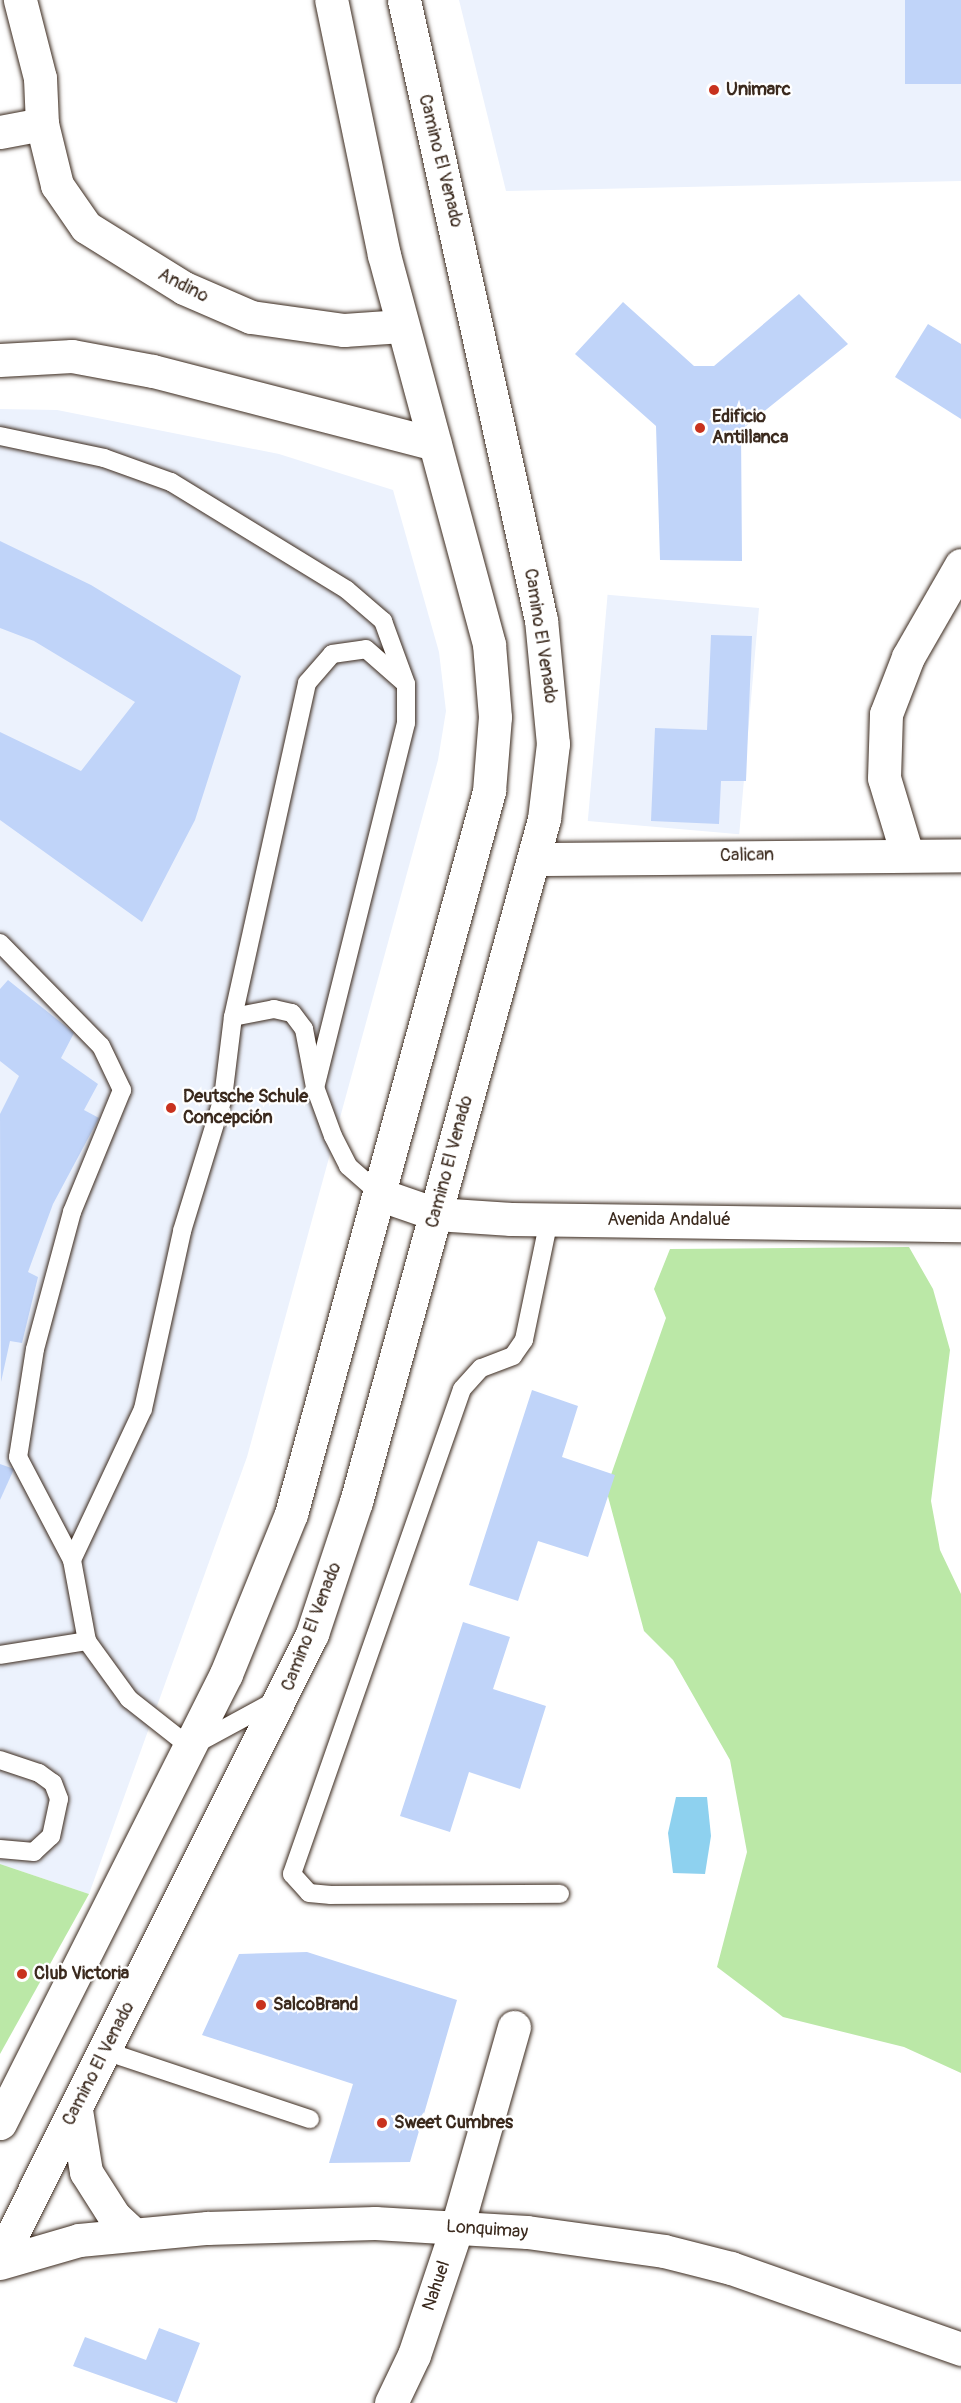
<!DOCTYPE html>
<html>
<head>
<meta charset="utf-8">
<style>
  body { margin:0 }
  #map { position:relative; width:961px; height:2403px; overflow:hidden; background:#fff; font-family:Pangolin,sans-serif }
  div>[style] { position:absolute }
  [style*='--x'] { left:calc(var(--x)*1px); top:calc(var(--y)*1px); width:calc(var(--w)*1px); rotate:calc(var(--a)*1deg) }
  .built>* { inset:0; background:#ecf2fd; transform-origin:0 0 }
  .green>* { inset:0; background:#bbe8a7 }
  .water>* { inset:0; background:#8ed1ef }
  .building>* { inset:0; background:#c0d4f9; transform-origin:0 0 }
  .roads { filter:drop-shadow(0 0 2px #3b2a1e) drop-shadow(0 0 2px #3b2a1e) }
  .service>* { height:18px; margin:-9px; padding:0 9px; transform-origin:9px; border-radius:9px; background:#fff }
  .minor>* { height:33px; margin:-16.5px; padding:0 16.5px; transform-origin:16.5px; border-radius:16.5px; background:#fff }
  .tertiary>* { height:33px; margin:-16.5px; padding:0 16.5px; transform-origin:16.5px; border-radius:16.5px; background:#fff }
  .dots>* { width:16px; height:16px; translate:-50% -50%; box-sizing:border-box; border:3px solid #fff; border-radius:50% }
  span { translate:-50% -50%; white-space:nowrap; text-align:center; line-height:1.15; -webkit-text-stroke:4.5px #fff; paint-order:stroke }
  .poi-label { font-size:18px; color:#3b2a1e; font-weight:700 }
  .left { translate:0 -50%; text-align:left }
  .street-label { font-size:18px; color:#3b2a1e }
</style>
</head>
<body>
<div id="map">
  <div class="built">
    <i style="clip-path:polygon(459px 0,961px 0,961px 181px,506px 191px)"></i>
    <i style="clip-path:polygon(0 409px,57px 410px,279px 454px,393px 490px,439px 652px,446px 711px,438px 760px,247px 1457px,89px 1894px,0 1864px)"></i>
    <i style="left:759px;top:608px;width:227px;height:152px;rotate:95deg"></i>
  </div>
  <div class="green">
    <i style="clip-path:polygon(909px 1247px,933px 1289px,950px 1350px,931px 1501px,940px 1550px,961px 1594px,961px 2073px,904px 2047px,783px 2017px,717px 1967px,747px 1852px,730px 1760px,673px 1660px,644px 1631px,606px 1489px,666px 1318px,654px 1289px,670px 1249px)"></i>
    <i style="clip-path:polygon(0 1864px,89px 1894px,0 2054px)"></i>
  </div>
  <div class="water">
    <i style="clip-path:polygon(676px 1797px,707px 1797px,711px 1836px,705px 1874px,673px 1873px,668px 1833px)"></i>
  </div>
  <div class="building">
    <i style="left:905px;top:0;width:56px;height:84px"></i>
    <i style="clip-path:polygon(799px 294px,848px 344px,741px 430px,742px 561px,660px 560px,656px 426px,575px 354px,623px 302px,694px 366px,714px 366px)"></i>
    <i style="clip-path:polygon(928px 324px,961px 344px,961px 419px,895px 377px)"></i>
    <i style="clip-path:polygon(0 541px,91px 585px,241px 676px,195px 820px,142px 922px,0 820px,0 732px,81px 771px,135px 702px,34px 641px,0 628px)"></i>
    <i style="clip-path:polygon(711px 635px,752px 636px,746px 781px,721px 781px,719px 824px,651px 821px,655px 728px,707px 730px)"></i>
    <i style="clip-path:polygon(8px 980px,74px 1033px,61px 1058px,98px 1084px,84px 1110px,99px 1118px,53px 1204px,28px 1272px,38px 1277px,22px 1343px,10px 1341px,1px 1382px,0 1114px,19px 1076px,0 1061px,0 989px)"></i>
    <i style="clip-path:polygon(532px 1390px,578px 1406px,562px 1457px,615px 1475px,588px 1557px,538px 1541px,518px 1601px,469px 1585px)"></i>
    <i style="clip-path:polygon(0 1464px,14px 1469px,0 1500px)"></i>
    <i style="clip-path:polygon(463px 1622px,510px 1637px,493px 1689px,546px 1706px,520px 1789px,469px 1772px,450px 1832px,400px 1816px)"></i>
    <i style="clip-path:polygon(307px 1952px,457px 2000px,410px 2162px,329px 2163px,353px 2084px,202px 2035px,239px 1954px)"></i>
    <i style="clip-path:polygon(159px 2328px,200px 2343px,177px 2403px,73px 2366px,85px 2337px,146px 2360px)"></i>
  </div>
  <div class="roads">
    <div class="service">
      <i style="--x:0;--y:436;--w:106;--a:11.9"></i>
      <i style="--x:104;--y:458;--w:71;--a:19.7"></i>
      <i style="--x:171;--y:482;--w:206;--a:31.5"></i>
      <i style="--x:347;--y:590;--w:48;--a:40.7"></i>
      <i style="--x:383;--y:621;--w:67;--a:69.9"></i>
      <i style="--x:406;--y:684;--w:39;--a:90"></i>
      <i style="--x:406;--y:723;--w:375;--a:104"></i>
      <i style="--x:0;--y:943;--w:144;--a:45.6"></i>
      <i style="--x:101;--y:1046;--w:49;--a:64.5"></i>
      <i style="--x:122;--y:1090;--w:132;--a:112.3"></i>
      <i style="--x:72;--y:1212;--w:142;--a:105.1"></i>
      <i style="--x:35;--y:1349;--w:109;--a:98.9"></i>
      <i style="--x:18;--y:1457;--w:116;--a:62.3"></i>
      <i style="--x:233;--y:1017;--w:42;--a:-11"></i>
      <i style="--x:274;--y:1009;--w:18;--a:13"></i>
      <i style="--x:292;--y:1013;--w:20;--a:53"></i>
      <i style="--x:304;--y:1029;--w:59;--a:79.3"></i>
      <i style="--x:315;--y:1087;--w:52;--a:69.8"></i>
      <i style="--x:333;--y:1136;--w:34;--a:63"></i>
      <i style="--x:348;--y:1166;--w:44;--a:41.3"></i>
      <i style="--x:549;--y:1220;--w:123;--a:101.8"></i>
      <i style="--x:524;--y:1340;--w:19;--a:125"></i>
      <i style="--x:513;--y:1356;--w:34;--a:159"></i>
      <i style="--x:481;--y:1368;--w:28;--a:132"></i>
      <i style="--x:462;--y:1389;--w:514;--a:109.32"></i>
      <i style="--x:292;--y:1874;--w:25;--a:48"></i>
      <i style="--x:309;--y:1893;--w:22;--a:5"></i>
      <i style="--x:331;--y:1895;--w:229;--a:-0.3"></i>
      <i style="--x:0;--y:1655;--w:88;--a:-9.1"></i>
      <i style="--x:273;--y:1702;--w:94;--a:151.5"></i>
      <i style="--x:190;--y:1747;--w:78;--a:-141.8"></i>
      <i style="--x:129;--y:1699;--w:72;--a:-125.9"></i>
      <i style="--x:87;--y:1641;--w:82;--a:-100.5"></i>
      <i style="--x:72;--y:1560;--w:167;--a:-64.8"></i>
      <i style="--x:143;--y:1409;--w:182;--a:-77.6"></i>
      <i style="--x:182;--y:1231;--w:139;--a:-72.9"></i>
      <i style="--x:223;--y:1098;--w:82;--a:-83"></i>
      <i style="--x:233;--y:1017;--w:342;--a:-77.5"></i>
      <i style="--x:307;--y:683;--w:38;--a:-49"></i>
      <i style="--x:332;--y:654;--w:34;--a:-8"></i>
      <i style="--x:366;--y:649;--w:53;--a:41.2"></i>
      <i style="--x:0;--y:1760;--w:41;--a:18.4"></i>
      <i style="--x:39;--y:1773;--w:17;--a:36"></i>
      <i style="--x:53;--y:1783;--w:17;--a:69"></i>
      <i style="--x:59;--y:1799;--w:38;--a:102"></i>
      <i style="--x:51;--y:1836;--w:23;--a:137"></i>
      <i style="--x:34;--y:1852;--w:34;--a:-175"></i>
      <i style="--x:105;--y:2051;--w:216;--a:18.4"></i>
    </div>
    <div class="minor">
      <i style="--x:42;--y:124;--w:63;--a:76.2"></i>
      <i style="--x:57;--y:185;--w:51;--a:55.4"></i>
      <i style="--x:86;--y:227;--w:115;--a:31.9"></i>
      <i style="--x:184;--y:288;--w:73;--a:23.4"></i>
      <i style="--x:251;--y:317;--w:94;--a:8"></i>
      <i style="--x:344;--y:330;--w:58;--a:-3.9"></i>
      <i style="--x:0;--y:132;--w:43;--a:-10.8"></i>
      <i style="--x:42;--y:124;--w:46;--a:-92.5"></i>
      <i style="--x:40;--y:78;--w:81;--a:-104.4"></i>
      <i style="--x:0;--y:360;--w:72;--a:-3.2"></i>
      <i style="--x:72;--y:356;--w:82;--a:10.5"></i>
      <i style="--x:153;--y:371;--w:291;--a:14.5"></i>
      <i style="--x:907;--y:854;--w:79;--a:-106.8"></i>
      <i style="--x:884;--y:778;--w:64;--a:-88.2"></i>
      <i style="--x:886;--y:714;--w:61;--a:-68.9"></i>
      <i style="--x:908;--y:657;--w:106;--a:-60.1"></i>
      <i style="--x:534;--y:859;--w:427;--a:-0.5"></i>
      <i style="--x:76;--y:2110;--w:63;--a:80.8"></i>
      <i style="--x:86;--y:2172;--w:52;--a:57.5"></i>
      <i style="--x:114;--y:2216;--w:26;--a:43"></i>
      <i style="--x:0;--y:2263;--w:82;--a:-16.2"></i>
      <i style="--x:79;--y:2240;--w:129;--a:-5.4"></i>
      <i style="--x:207;--y:2228;--w:168;--a:-1.7"></i>
      <i style="--x:375;--y:2223;--w:152;--a:3.4"></i>
      <i style="--x:527;--y:2232;--w:138;--a:7.9"></i>
      <i style="--x:664;--y:2251;--w:69;--a:14.2"></i>
      <i style="--x:731;--y:2268;--w:244;--a:19.4"></i>
      <i style="--x:391;--y:2403;--w:53;--a:-64.4"></i>
      <i style="--x:414;--y:2355;--w:135;--a:-71.4"></i>
      <i style="--x:457;--y:2227;--w:208;--a:-74.1"></i>
    </div>
    <div class="tertiary">
      <i style="--x:381;--y:1195;--w:58;--a:19.1"></i>
      <i style="--x:436;--y:1214;--w:75;--a:3.8"></i>
      <i style="--x:511;--y:1219;--w:450;--a:0.8"></i>
      <i style="--x:0;--y:2123;--w:503;--a:-63.28"></i>
      <i style="--x:226;--y:1674;--w:173;--a:-67.9"></i>
      <i style="--x:291;--y:1514;--w:750;--a:-74.68"></i>
      <i style="--x:489;--y:791;--w:74;--a:-85.4"></i>
      <i style="--x:495;--y:717;--w:73;--a:-94.7"></i>
      <i style="--x:489;--y:644;--w:403;--a:-105.1"></i>
      <i style="--x:384;--y:255;--w:260;--a:-101.7"></i>
      <i style="--x:0;--y:2259;--w:699;--a:-63.47"></i>
      <i style="--x:312;--y:1634;--w:139;--a:-71.6"></i>
      <i style="--x:356;--y:1502;--w:708;--a:-74.61"></i>
      <i style="--x:544;--y:819;--w:76;--a:-83.2"></i>
      <i style="--x:553;--y:744;--w:125;--a:-95.5"></i>
      <i style="--x:541;--y:620;--w:635;--a:-102.46"></i>
    </div>
  </div>
  <div class="dots">
    <i style="left:714px;top:90px;background:#c8321e"></i>
    <i style="left:700px;top:428px;background:#c8321e"></i>
    <i style="left:171px;top:1108px;background:#c8321e"></i>
    <i style="left:22px;top:1974px;background:#c8321e"></i>
    <i style="left:261px;top:2005px;background:#c8321e"></i>
    <i style="left:382px;top:2123px;background:#c8321e"></i>
  </div>
  <div class="poi-label">
    <span class="left" style="left:726px;top:90px">Unimarc</span>
    <span class="left" style="left:712px;top:428px">Edificio<br>Antillanca</span>
    <span class="left" style="left:183px;top:1108px">Deutsche Schule<br>Concepción</span>
    <span class="left" style="left:34px;top:1974px">Club Victoria</span>
    <span class="left" style="left:273px;top:2005px">SalcoBrand</span>
    <span class="left" style="left:394px;top:2123px">Sweet Cumbres</span>
  </div>
  <div class="street-label">
    <span style="left:440px;top:161px;rotate:76deg">Camino El Venado</span>
    <span style="left:183px;top:286px;rotate:27deg">Andino</span>
    <span style="left:540px;top:636px;rotate:81deg">Camino El Venado</span>
    <span style="left:747px;top:856px;rotate:-1deg">Calican</span>
    <span style="left:450px;top:1162px;rotate:-75deg">Camino El Venado</span>
    <span style="left:669px;top:1220px">Avenida Andalué</span>
    <span style="left:312px;top:1627px;rotate:-69deg">Camino El Venado</span>
    <span style="left:99px;top:2064px;rotate:-63deg">Camino El Venado</span>
    <span style="left:487px;top:2230px;rotate:4deg">Lonquimay</span>
    <span style="left:437px;top:2286px;rotate:-71deg">Nahuel</span>
  </div>
</div>
</body>
</html>
